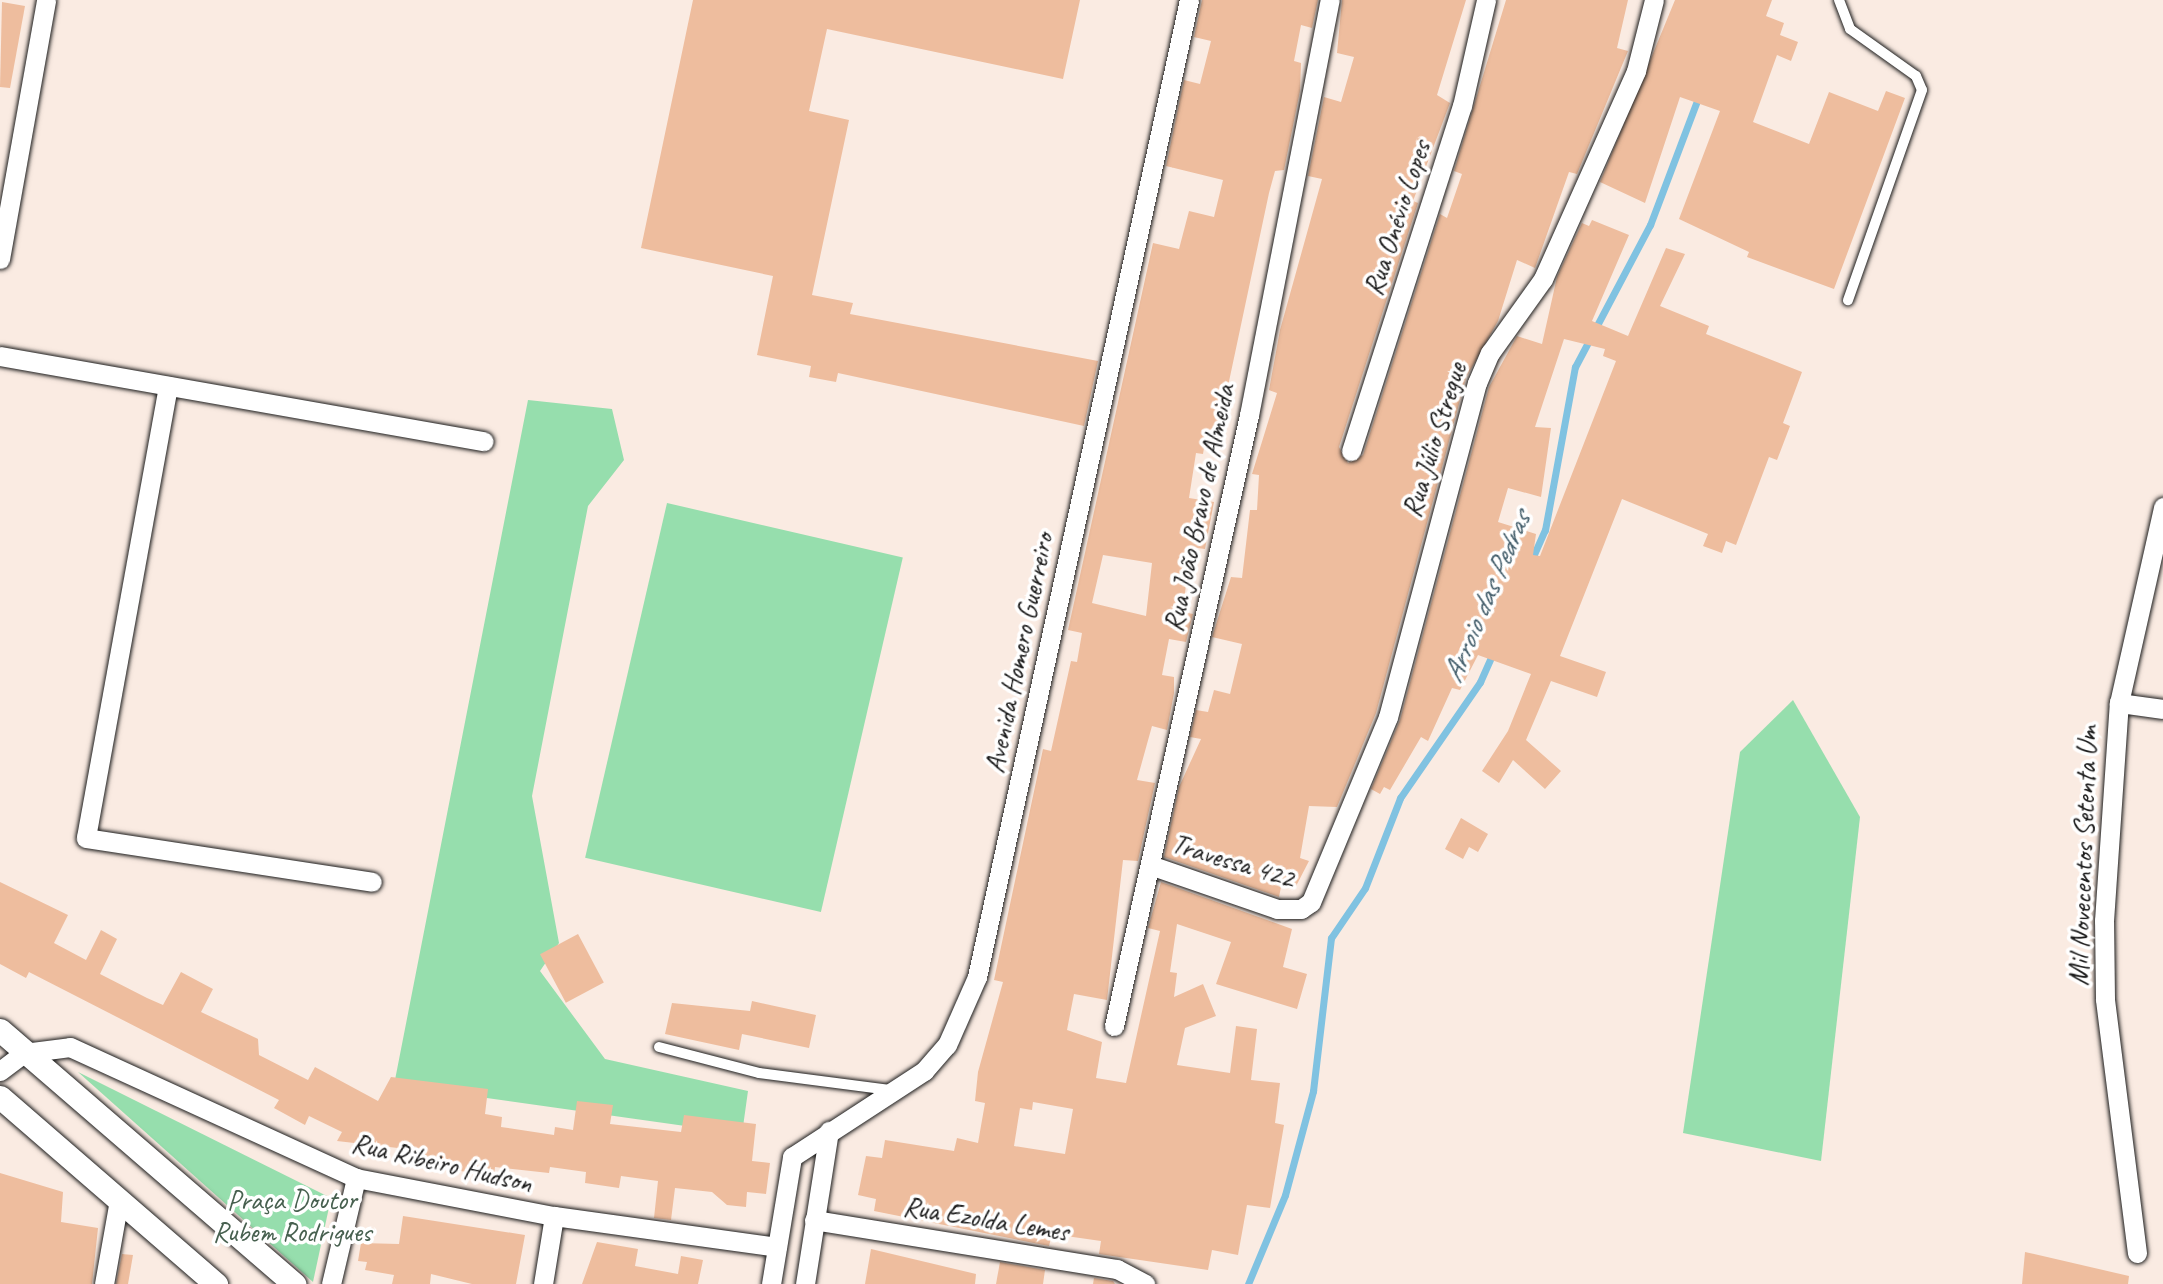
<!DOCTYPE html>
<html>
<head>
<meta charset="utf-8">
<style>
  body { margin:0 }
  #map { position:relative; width:2163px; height:1284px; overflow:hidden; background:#faebe2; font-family:Caveat,sans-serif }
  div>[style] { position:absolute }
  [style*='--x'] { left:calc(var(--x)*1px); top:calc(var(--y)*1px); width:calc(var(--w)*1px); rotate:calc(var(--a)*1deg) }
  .green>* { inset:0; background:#96dead; transform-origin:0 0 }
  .stream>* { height:7px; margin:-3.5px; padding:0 3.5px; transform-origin:3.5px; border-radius:3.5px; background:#80c2e1 }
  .building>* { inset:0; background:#eebd9e; transform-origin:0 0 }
  .roads { filter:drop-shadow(0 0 2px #1c1c1c) drop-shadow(0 0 2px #1c1c1c) }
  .service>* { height:10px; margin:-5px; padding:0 5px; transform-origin:5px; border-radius:5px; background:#fff }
  .minor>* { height:19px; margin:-9.5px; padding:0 9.5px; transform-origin:9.5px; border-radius:9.5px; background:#fff }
  .tertiary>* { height:23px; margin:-11.5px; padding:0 11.5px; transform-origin:11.5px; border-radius:11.5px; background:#fff }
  span { translate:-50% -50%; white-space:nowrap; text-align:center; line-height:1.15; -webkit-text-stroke:7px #fff; paint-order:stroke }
  .street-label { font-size:28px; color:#1c1c1c }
  .park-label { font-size:28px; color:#47604f }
  .water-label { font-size:30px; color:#445e6b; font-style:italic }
</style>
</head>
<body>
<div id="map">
  <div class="green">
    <i style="clip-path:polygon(528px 400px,612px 409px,624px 460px,588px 506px,532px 796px,559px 943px,540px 971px,605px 1059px,748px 1091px,742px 1134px,394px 1085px)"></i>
    <i style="left:667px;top:503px;width:242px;height:364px;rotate:13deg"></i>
    <i style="clip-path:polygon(1793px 700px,1860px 817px,1821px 1161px,1683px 1133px,1740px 752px)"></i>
    <i style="clip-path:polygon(78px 1072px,331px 1198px,313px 1282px)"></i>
  </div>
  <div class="stream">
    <i style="--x:1531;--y:561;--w:34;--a:-66"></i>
    <i style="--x:1545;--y:530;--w:166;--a:-79.6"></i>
    <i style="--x:1575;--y:367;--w:161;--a:-62.2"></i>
    <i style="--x:1650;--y:225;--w:139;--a:-69.3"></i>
    <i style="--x:1248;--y:1284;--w:96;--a:-67.4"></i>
    <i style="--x:1285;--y:1195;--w:108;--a:-74.9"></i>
    <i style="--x:1313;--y:1091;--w:154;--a:-83.3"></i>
    <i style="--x:1331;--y:938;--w:60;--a:-55.8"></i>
    <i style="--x:1365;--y:888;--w:97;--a:-68.7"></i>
    <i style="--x:1400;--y:798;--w:141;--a:-55.4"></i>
    <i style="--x:1480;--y:682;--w:32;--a:-66"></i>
  </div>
  <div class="building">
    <i style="clip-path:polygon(693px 0,1080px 0,1063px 79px,827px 29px,809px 111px,849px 120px,812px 295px,853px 303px,850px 314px,1098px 361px,1084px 426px,838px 373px,836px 382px,809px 377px,811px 366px,757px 355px,773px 276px,641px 248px)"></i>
    <i style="clip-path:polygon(evenodd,1202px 0,1318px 0,1312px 28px,1301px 25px,1294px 61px,1301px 63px,1300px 91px,1284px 170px,1275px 171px,1269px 193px,1217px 438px,1206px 436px,1203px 454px,1196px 453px,1189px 498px,1214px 502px,1205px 549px,1190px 547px,1183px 612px,1193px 614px,1186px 642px,1169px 639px,1162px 675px,1174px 677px,1174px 693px,1167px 730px,1152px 726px,1137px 780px,1155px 783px,1138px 861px,1123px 860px,1107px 1000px,1074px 994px,1067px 1030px,1102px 1042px,1096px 1078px,1126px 1083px,1160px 931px,1148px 928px,1161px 882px,1292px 929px,1283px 967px,1307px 974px,1297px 1009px,1216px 984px,1231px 942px,1177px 924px,1170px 972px,1177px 973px,1174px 997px,1203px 984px,1216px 1016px,1185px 1028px,1177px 1065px,1230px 1073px,1236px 1026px,1257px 1029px,1251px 1080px,1280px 1083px,1275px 1123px,1284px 1125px,1270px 1208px,1247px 1205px,1238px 1255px,1212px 1250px,1208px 1270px,1099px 1254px,1101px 1241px,1052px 1234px,1049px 1246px,874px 1211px,876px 1199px,858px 1195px,866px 1156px,882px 1158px,885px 1140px,954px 1151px,957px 1138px,978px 1143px,985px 1103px,975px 1101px,978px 1072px,1003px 982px,994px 980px,1043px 749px,1051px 751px,1071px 661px,1077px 662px,1082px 633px,1068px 630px,1153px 243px,1179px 249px,1189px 211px,1214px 217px,1223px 180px,1166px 166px,1184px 80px,1200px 84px,1211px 41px,1194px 37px,1202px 0,1103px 555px,1152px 563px,1146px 616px,1092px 603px,1103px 555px,1202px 0,1033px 1102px,1073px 1109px,1065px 1154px,1014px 1146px,1020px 1108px,1032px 1110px,1033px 1102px)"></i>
    <i style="clip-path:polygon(1342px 0,1466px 0,1437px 95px,1450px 103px,1413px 201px,1418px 203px,1339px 447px,1348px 463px,1363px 455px,1440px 214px,1447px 218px,1462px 174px,1454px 171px,1506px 0,1628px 0,1617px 48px,1628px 51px,1577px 174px,1569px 172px,1535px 268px,1517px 260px,1498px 321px,1466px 378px,1376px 713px,1337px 807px,1309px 806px,1300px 858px,1309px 861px,1294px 890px,1281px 887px,1279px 897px,1164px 857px,1179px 787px,1201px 739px,1190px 737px,1196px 710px,1208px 712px,1214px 690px,1230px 694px,1242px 644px,1212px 637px,1231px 577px,1242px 578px,1250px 510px,1257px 510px,1259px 475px,1252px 474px,1277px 393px,1269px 390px,1280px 330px,1322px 179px,1308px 176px,1324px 97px,1341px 102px,1354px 57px,1337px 53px)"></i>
    <i style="clip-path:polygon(1675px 0,1772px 0,1766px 16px,1784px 23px,1780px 35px,1798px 42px,1791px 61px,1777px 55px,1753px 122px,1809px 144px,1829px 92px,1878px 111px,1886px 91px,1905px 98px,1834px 289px,1747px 257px,1749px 252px,1679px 219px,1720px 111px,1680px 97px,1645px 203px,1600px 182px)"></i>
    <i style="clip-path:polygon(2px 2px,25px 6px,10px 88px,0 87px)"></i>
    <i style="clip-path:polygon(evenodd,1592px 220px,1629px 235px,1592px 321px,1628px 336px,1666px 248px,1685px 254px,1660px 306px,1709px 326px,1706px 334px,1802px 372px,1783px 423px,1790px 426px,1777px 460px,1769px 457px,1736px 545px,1726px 541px,1722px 553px,1703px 546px,1708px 534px,1622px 499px,1560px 656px,1606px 672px,1597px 697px,1551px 681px,1526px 740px,1561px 771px,1545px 789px,1513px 760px,1499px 783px,1482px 771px,1508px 731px,1531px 674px,1478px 655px,1460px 690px,1452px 688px,1428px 741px,1421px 737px,1390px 790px,1384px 787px,1380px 794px,1371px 789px,1400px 720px,1489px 387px,1517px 336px,1542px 344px,1557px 277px,1582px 223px,1589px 226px,1592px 220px,1564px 339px,1605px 349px,1603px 356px,1616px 361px,1540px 556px,1533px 555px,1536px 534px,1498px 522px,1508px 488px,1541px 497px,1551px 428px,1535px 427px,1564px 339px)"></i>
    <i style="clip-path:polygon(1461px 818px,1488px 834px,1478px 852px,1469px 847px,1463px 859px,1445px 849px)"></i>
    <i style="clip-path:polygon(0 882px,68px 915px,54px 943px,86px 960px,101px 930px,117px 939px,100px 974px,147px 998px,163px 1005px,181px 972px,213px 989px,201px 1012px,258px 1039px,259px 1055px,308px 1080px,315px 1067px,378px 1101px,391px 1077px,488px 1089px,485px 1114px,502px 1117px,501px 1127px,554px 1135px,555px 1127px,573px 1130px,577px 1101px,613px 1105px,610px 1124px,681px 1132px,684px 1115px,756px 1124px,752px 1161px,770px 1163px,766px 1194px,747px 1192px,746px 1207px,727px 1205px,712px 1192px,675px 1188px,671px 1220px,654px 1218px,658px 1181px,621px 1176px,619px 1188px,585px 1183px,586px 1172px,550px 1167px,549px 1173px,495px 1167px,494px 1176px,440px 1168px,441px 1161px,423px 1159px,424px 1151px,337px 1141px,342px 1132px,309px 1116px,305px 1125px,274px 1108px,279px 1100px,29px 972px,26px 978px,0 964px)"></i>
    <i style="left:578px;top:934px;width:55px;height:43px;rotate:62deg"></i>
    <i style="clip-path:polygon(752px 1001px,816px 1015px,809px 1048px,742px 1034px,739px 1050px,665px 1034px,672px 1003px,750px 1011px)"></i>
    <i style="clip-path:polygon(0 1173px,63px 1192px,61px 1222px,98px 1228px,92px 1284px,0 1284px)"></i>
    <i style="clip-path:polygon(403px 1216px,525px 1235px,516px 1284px,472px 1284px,431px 1274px,430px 1284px,392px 1284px,394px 1275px,365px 1270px,367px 1262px,358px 1261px,361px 1243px,399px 1244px)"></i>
    <i style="clip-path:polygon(597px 1242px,638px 1249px,635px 1266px,678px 1274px,681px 1256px,703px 1260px,698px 1284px,582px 1284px)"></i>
    <i style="clip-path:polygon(871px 1249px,976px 1274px,975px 1284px,865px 1284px)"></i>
    <i style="clip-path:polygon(2025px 1252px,2129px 1276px,2128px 1284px,2022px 1284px)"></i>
    <i style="clip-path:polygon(122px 1254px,133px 1255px,128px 1284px,116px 1284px)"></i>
    <i style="clip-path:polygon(1000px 1262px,1045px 1270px,1043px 1284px,996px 1284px)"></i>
    <i style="clip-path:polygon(1094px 1278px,1113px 1281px,1115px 1284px,1093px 1284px)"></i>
  </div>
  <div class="roads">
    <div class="service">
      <i style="--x:1839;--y:0;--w:31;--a:69"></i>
      <i style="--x:1850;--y:29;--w:81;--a:35.5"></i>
      <i style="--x:1916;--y:76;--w:15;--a:67"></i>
      <i style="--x:1922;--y:90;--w:223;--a:109.4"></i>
      <i style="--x:659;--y:1047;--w:103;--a:14.6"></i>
      <i style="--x:759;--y:1073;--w:132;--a:7.4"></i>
    </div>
    <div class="minor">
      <i style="--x:0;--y:259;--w:263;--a:-79.9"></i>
      <i style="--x:0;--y:356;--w:491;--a:10"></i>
      <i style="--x:168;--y:386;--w:459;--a:100.3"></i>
      <i style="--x:86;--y:838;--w:289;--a:8.7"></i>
      <i style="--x:1351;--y:451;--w:362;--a:-72.2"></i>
      <i style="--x:1462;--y:106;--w:109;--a:-77.2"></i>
      <i style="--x:2119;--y:703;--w:44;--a:7.8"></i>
      <i style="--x:1150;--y:865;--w:134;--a:19.1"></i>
      <i style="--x:1277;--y:909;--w:24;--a:0"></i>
      <i style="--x:1301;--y:909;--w:12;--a:-35"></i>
      <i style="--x:1311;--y:902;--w:200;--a:-67.4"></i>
      <i style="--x:1388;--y:717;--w:346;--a:-75.1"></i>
      <i style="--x:1477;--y:383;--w:33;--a:-67"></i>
      <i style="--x:1490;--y:353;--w:91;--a:-54.4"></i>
      <i style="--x:1543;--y:279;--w:228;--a:-65.9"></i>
      <i style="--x:1636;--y:71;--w:73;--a:-75.8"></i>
      <i style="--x:1114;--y:1026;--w:626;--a:-77.54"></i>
      <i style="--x:1249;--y:415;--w:423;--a:-79"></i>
      <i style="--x:0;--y:1071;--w:30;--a:-37"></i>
      <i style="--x:24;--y:1053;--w:46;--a:-7.4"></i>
      <i style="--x:70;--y:1047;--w:315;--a:24.6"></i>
      <i style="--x:356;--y:1178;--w:202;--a:10.9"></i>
      <i style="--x:554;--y:1216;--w:225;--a:7.9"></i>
      <i style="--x:814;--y:1220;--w:307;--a:9.2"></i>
      <i style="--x:1117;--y:1269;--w:32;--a:28"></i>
      <i style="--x:2137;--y:1253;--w:256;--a:-97.2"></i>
      <i style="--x:2105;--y:999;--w:78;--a:-90.7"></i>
      <i style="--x:2104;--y:921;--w:219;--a:-86.1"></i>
      <i style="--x:2119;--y:703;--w:201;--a:-77.3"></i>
      <i style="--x:104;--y:1284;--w:85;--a:-79.9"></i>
      <i style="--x:331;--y:1284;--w:109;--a:-76.7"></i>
      <i style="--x:543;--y:1284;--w:69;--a:-80.8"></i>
      <i style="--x:771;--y:1284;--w:129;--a:-80.6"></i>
      <i style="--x:792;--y:1157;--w:158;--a:-33.1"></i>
      <i style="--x:924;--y:1071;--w:35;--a:-49"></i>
      <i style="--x:947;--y:1045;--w:74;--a:-66.2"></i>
      <i style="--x:977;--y:977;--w:1000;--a:-77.76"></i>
      <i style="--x:805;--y:1284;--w:155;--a:-81.1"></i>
    </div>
    <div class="tertiary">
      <i style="--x:0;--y:1030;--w:389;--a:40.8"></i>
      <i style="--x:0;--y:1097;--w:286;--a:40.9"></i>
    </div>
  </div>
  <div class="street-label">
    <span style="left:1397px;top:218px;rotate:-72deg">Rua Onévio Lopes</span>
    <span style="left:1434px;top:440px;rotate:-73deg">Rua Júlio Stregue</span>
    <span style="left:1199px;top:508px;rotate:-78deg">Rua João Bravo de Almeida</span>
    <span style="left:1019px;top:653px;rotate:-78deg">Avenida Homero Guerreiro</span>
    <span style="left:2083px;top:856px;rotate:-88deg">Mil Novecentos Setenta Um</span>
    <span style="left:1233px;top:861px;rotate:17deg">Travessa 422</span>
    <span style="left:442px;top:1163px;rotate:13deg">Rua Ribeiro Hudson</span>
    <span style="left:986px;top:1219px;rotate:9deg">Rua Ezolda Lemes</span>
  </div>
  <div class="park-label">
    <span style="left:292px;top:1216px">Praça Doutor<br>Rubem Rodrigues</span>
  </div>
  <div class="water-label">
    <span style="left:1486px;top:597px;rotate:-67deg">Arroio das Pedras</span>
  </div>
</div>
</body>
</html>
